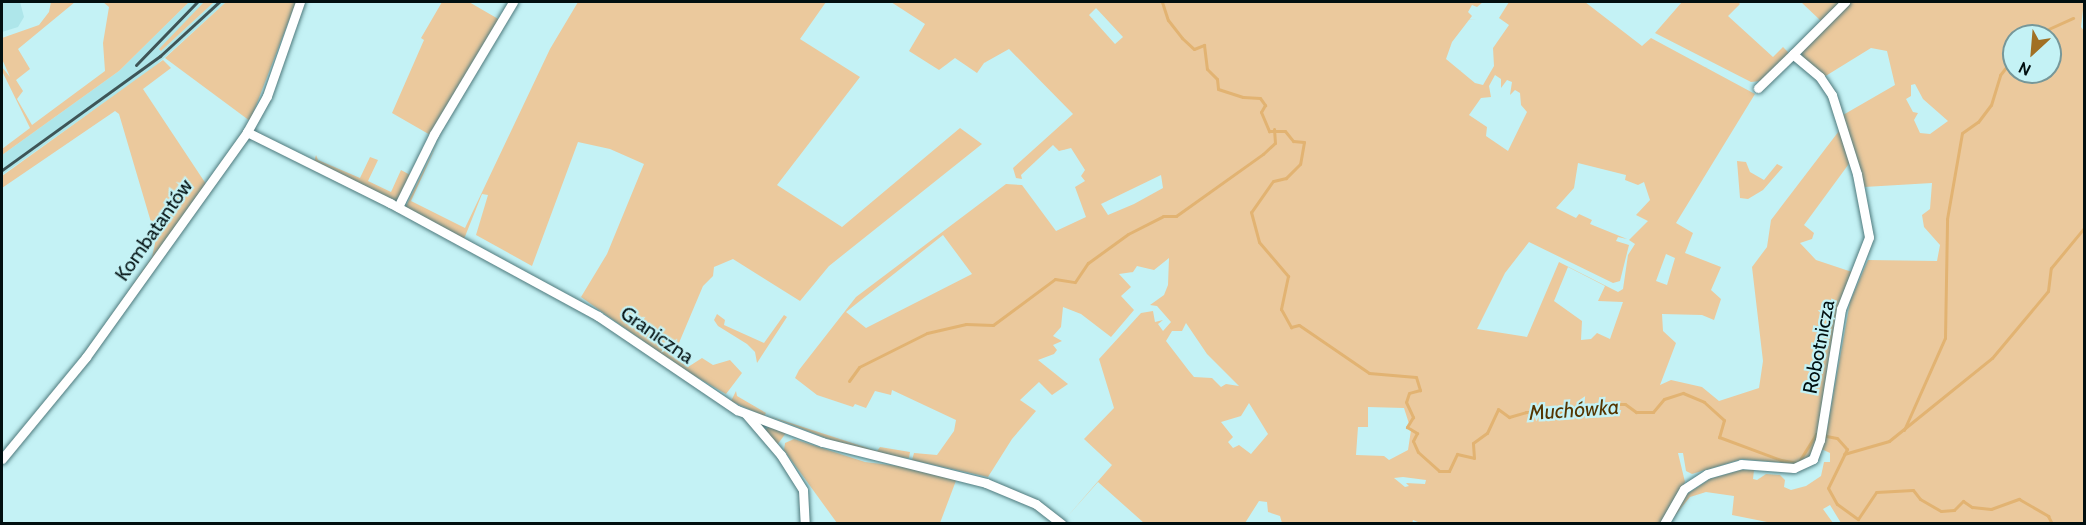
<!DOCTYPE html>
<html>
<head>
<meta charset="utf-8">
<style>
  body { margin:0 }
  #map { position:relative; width:2086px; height:525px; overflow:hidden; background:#c4f2f5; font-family:Cabin,sans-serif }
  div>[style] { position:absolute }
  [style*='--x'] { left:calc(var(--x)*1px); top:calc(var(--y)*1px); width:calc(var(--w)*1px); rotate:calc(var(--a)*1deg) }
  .built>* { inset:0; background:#aee6ea }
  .green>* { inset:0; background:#ebc99d }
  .stream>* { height:3px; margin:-1.5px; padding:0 1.5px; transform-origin:1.5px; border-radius:1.5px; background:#e2b372 }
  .roads { filter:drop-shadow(0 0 2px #4e797c) drop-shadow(0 0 2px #4e797c) }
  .minor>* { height:9px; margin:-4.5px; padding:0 4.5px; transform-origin:4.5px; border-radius:4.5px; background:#fff }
  .rail>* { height:3px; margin:-1.5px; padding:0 1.5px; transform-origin:1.5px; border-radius:1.5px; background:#3e5557 }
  span { translate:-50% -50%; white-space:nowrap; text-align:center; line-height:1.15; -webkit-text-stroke:4.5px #c4f2f5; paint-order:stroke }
  .street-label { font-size:20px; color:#010f10 }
  .water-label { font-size:21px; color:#543500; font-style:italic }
  .frame { position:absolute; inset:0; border:3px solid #010f10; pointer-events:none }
  .north { position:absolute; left:2002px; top:24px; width:60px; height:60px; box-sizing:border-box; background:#c4f2f5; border:2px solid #769799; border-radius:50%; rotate:206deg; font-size:16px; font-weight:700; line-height:24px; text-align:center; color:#010f10 }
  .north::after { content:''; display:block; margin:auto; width:21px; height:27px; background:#a17024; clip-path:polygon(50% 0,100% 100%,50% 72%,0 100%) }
</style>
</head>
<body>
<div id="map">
  <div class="built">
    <i style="clip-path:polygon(2px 2px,20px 2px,24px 17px,18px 27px,2px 32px)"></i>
    <i style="clip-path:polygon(189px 2px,204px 2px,161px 51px,214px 2px,226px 2px,153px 68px,2px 175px,2px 155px,119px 71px)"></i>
  </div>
  <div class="green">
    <i style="clip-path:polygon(51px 2px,75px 2px,18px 49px,30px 69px,16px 80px,23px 91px,17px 99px,32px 125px,105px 71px,103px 43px,109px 7px,103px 2px,189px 2px,119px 71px,2px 155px,2px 149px,30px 128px,2px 71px,2px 67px,10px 77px,2px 59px,2px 38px,39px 25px,49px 12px)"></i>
    <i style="clip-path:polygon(204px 2px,214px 2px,161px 51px,159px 49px)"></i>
    <i style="clip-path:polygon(226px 2px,296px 2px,250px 121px,165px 58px)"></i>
    <i style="clip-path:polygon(442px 2px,469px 2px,500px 20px,432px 136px,392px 113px,424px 40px,421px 38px)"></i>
    <i style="clip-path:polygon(578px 2px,826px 2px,800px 39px,860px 77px,777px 185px,842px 227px,960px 128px,982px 144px,829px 266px,800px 301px,733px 259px,714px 267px,713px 276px,703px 286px,673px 357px,688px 367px,702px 358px,713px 365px,730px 360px,742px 373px,726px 394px,681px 368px,581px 297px,607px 254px,644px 164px,610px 149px,578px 142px,532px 266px,476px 235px,488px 195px,482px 194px,464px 239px,405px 208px,438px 142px,411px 201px,465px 228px,550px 49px)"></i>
    <i style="clip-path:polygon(evenodd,891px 2px,1483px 2px,1477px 7px,1472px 5px,1468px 12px,1472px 16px,1452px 42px,1446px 59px,1475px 83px,1483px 85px,1494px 66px,1493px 48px,1509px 25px,1499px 18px,1509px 2px,1585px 2px,1642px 46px,1651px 38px,1755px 94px,1676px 223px,1693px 233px,1685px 253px,1721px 267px,1711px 290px,1721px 299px,1714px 320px,1702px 315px,1662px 314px,1663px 331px,1676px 343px,1660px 385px,1671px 380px,1702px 387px,1719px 401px,1759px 388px,1763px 361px,1752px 267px,1767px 247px,1771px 220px,1842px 127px,1851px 161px,1804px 225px,1814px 233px,1812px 239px,1800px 243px,1816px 260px,1855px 273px,1841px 309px,1821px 431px,1827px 430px,1850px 302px,1868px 260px,1937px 261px,1940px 245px,1924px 227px,1922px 215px,1930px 209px,1932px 183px,1864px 187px,1843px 115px,1895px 85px,1887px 51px,1871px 48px,1824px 77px,1803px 60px,1801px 50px,1849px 2px,2084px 2px,2081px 27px,2084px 31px,2084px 523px,1841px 523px,1830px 505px,1823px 509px,1833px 523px,1772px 523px,1732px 515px,1734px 496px,1706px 492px,1690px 497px,1669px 523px,1686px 495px,1710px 479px,1741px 470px,1754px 470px,1753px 479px,1757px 480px,1766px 474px,1780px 475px,1785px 480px,1784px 487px,1791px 490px,1806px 486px,1821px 476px,1824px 462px,1830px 462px,1830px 453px,1815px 446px,1808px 458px,1795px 464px,1742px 459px,1692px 474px,1686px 471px,1683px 453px,1678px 453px,1685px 482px,1662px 523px,1423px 524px,1413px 520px,1412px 524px,1282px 523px,1280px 516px,1268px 512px,1267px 502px,1259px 501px,1245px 523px,1144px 523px,1098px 482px,1067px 517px,1112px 465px,1084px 439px,1114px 408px,1099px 359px,1141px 313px,1153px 311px,1155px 322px,1163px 320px,1158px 324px,1163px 331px,1171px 322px,1157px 306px,1150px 305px,1164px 295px,1168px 285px,1169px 258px,1154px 270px,1137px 266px,1133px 272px,1119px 274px,1131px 287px,1121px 296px,1134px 310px,1111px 337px,1081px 314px,1063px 307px,1061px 327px,1053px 336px,1062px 341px,1053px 345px,1057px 350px,1054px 354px,1038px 360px,1068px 384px,1052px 395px,1039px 382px,1020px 400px,1036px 411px,1012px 439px,988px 477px,912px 460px,914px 453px,937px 455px,954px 431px,956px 420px,892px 390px,891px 395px,875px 391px,866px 408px,855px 404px,853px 407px,817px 395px,795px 378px,799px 370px,856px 297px,1006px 184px,1022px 185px,1056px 231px,1086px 217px,1075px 187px,1085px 181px,1081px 176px,1085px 170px,1071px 148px,1059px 151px,1053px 145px,1021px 175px,1022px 179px,1016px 178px,1013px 168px,1073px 114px,1009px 49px,984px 63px,977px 73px,955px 58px,939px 70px,909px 51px,925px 24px,891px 2px,1096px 8px,1123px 37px,1115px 44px,1089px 15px,1096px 8px,891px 2px,2014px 36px,2050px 36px,2050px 72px,2014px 72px,2014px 36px,891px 2px,1495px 75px,1501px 79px,1501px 88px,1507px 80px,1512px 82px,1510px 95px,1515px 90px,1520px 93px,1521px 105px,1527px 112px,1508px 151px,1486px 136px,1487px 127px,1469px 115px,1481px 98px,1491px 97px,1489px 86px,1495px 75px,891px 2px,1915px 84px,1923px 99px,1948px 121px,1930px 134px,1920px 133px,1914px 120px,1918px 113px,1913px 112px,1906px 99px,1911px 96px,1911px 85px,1915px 84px,891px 2px,1578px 163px,1626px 175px,1625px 180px,1638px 185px,1644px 182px,1650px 200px,1636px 215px,1648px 221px,1629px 240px,1635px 244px,1628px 255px,1623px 289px,1618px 292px,1559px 262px,1527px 337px,1477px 329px,1505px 273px,1529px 242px,1613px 283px,1620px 281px,1629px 245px,1616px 241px,1618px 237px,1627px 239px,1590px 224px,1592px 220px,1579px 214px,1576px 218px,1556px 208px,1574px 188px,1578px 163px,891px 2px,1161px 175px,1163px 188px,1134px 204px,1108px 215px,1101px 204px,1161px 175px,891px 2px,943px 235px,972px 274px,866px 328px,846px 312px,943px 235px,891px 2px,1666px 254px,1675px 258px,1667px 285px,1656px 281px,1666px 254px,891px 2px,1568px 267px,1605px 286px,1598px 301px,1623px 302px,1610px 339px,1597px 333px,1591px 339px,1581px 340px,1582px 321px,1554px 301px,1568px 267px,891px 2px,1186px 323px,1207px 354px,1239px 386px,1226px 384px,1221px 387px,1212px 378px,1194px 377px,1189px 371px,1166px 341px,1172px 331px,1182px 331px,1186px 323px,891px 2px,1249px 403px,1268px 434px,1251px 454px,1239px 445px,1233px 448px,1228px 442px,1233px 437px,1221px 422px,1241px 416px,1249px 403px,891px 2px,1368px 407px,1404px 408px,1411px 430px,1408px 450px,1389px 460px,1384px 456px,1356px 455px,1358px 427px,1368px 427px,1368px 407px,891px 2px,1403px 477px,1426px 480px,1425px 484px,1406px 483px,1409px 486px,1405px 487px,1394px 478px,1403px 477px)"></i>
    <i style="clip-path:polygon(1682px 2px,1738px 2px,1740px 4px,1728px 16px,1773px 57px,1783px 47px,1789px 53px,1761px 81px,1751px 82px,1655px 33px)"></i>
    <i style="clip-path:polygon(1801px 2px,1840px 2px,1821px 21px)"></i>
    <i style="clip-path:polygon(163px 60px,171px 68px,143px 89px,206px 184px,93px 342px,152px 257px,156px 239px,119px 114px,115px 111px,2px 188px,2px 176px)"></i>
    <i style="clip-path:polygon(316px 155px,318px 160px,360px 178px,370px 157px,378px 160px,368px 181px,391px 192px,401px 170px,412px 176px,400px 202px,395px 203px,314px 162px)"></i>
    <i style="clip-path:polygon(1737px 161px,1746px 162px,1750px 172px,1764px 180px,1777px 164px,1783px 167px,1763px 190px,1748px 199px,1740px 198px)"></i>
    <i style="clip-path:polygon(717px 314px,725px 320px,724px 325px,764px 343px,784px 315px,787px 317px,757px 363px,755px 352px,747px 344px,718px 326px,714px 320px)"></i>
    <i style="clip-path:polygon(736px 391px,737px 396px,766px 413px,764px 416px,731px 401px)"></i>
    <i style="clip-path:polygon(769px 416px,877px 451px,880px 447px,910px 452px,909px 458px,870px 455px)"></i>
    <i style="clip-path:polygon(768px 427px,786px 433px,777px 445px,765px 430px)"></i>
    <i style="clip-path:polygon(794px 439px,865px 462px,932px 470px,957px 478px,940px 523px,837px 523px,784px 450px,785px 443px)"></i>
  </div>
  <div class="stream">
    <i style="--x:1162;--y:2;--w:19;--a:72"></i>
    <i style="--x:1168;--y:20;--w:23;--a:52"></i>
    <i style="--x:1182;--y:38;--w:16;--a:43"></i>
    <i style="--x:1194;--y:49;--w:11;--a:-22"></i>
    <i style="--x:1204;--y:45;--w:24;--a:83"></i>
    <i style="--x:1207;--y:69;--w:14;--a:45"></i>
    <i style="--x:1217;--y:79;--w:10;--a:84"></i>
    <i style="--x:1218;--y:89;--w:26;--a:18"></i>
    <i style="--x:1243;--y:97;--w:17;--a:3"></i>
    <i style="--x:1260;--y:98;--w:9;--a:54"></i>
    <i style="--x:1265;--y:105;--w:8;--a:120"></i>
    <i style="--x:1261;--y:112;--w:21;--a:67"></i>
    <i style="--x:1269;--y:131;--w:16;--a:0"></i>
    <i style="--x:1285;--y:131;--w:13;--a:51"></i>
    <i style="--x:1293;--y:141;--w:11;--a:5"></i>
    <i style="--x:1304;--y:142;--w:22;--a:100"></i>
    <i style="--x:1300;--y:164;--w:20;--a:135"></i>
    <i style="--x:1286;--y:178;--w:13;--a:167"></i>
    <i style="--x:1273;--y:181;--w:38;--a:125"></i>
    <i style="--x:1251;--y:212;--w:31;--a:75"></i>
    <i style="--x:1259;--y:242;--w:45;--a:49.5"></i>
    <i style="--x:1288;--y:276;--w:34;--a:102"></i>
    <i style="--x:1281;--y:309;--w:21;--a:61"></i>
    <i style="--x:1291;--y:327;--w:8;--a:-14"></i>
    <i style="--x:1299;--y:325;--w:85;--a:34.4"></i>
    <i style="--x:1369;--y:373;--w:47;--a:4.9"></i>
    <i style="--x:1416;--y:377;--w:14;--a:73"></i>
    <i style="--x:1420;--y:390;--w:11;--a:165"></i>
    <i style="--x:1409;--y:393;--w:9;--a:108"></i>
    <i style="--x:1406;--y:402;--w:17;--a:65"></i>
    <i style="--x:1413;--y:417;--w:12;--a:121"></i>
    <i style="--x:1407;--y:427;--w:12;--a:31"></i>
    <i style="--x:1417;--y:433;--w:9;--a:117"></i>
    <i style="--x:1413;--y:441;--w:12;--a:66"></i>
    <i style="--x:1418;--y:452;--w:28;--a:42"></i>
    <i style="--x:1439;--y:471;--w:10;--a:0"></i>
    <i style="--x:1449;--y:471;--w:19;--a:-65"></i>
    <i style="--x:1457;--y:454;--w:17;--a:13"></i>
    <i style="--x:1474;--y:458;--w:15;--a:-94"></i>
    <i style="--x:1473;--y:443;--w:17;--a:-36"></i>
    <i style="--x:1487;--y:433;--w:26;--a:-65"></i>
    <i style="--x:1498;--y:409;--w:14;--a:36"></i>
    <i style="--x:1509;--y:417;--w:18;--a:-16"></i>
    <i style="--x:1526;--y:412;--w:60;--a:1"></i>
    <i style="--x:1586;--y:413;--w:13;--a:-45"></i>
    <i style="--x:1595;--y:404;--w:30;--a:0"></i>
    <i style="--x:1625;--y:404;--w:14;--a:36"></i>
    <i style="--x:1636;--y:412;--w:17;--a:0"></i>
    <i style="--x:1653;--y:412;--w:17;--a:-50"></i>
    <i style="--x:1664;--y:399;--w:20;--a:-18"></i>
    <i style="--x:1683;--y:393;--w:23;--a:23"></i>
    <i style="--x:1704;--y:402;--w:27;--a:42"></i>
    <i style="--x:1724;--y:420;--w:18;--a:106"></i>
    <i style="--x:1719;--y:437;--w:66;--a:20.4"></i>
    <i style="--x:1781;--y:460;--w:17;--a:10"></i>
    <i style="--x:1798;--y:463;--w:34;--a:-58"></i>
    <i style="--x:1816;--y:434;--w:21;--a:11"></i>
    <i style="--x:1837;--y:438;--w:15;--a:48"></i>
    <i style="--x:1847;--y:449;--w:43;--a:116"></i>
    <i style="--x:1828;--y:488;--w:18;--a:61"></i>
    <i style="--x:1837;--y:504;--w:26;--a:36"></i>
    <i style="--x:1858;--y:519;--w:32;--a:-56"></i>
    <i style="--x:1876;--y:492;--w:37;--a:-3"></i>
    <i style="--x:1913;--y:490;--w:11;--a:52"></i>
    <i style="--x:1920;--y:499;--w:24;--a:30"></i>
    <i style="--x:1941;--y:511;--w:13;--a:-4"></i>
    <i style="--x:1954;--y:510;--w:13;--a:-45"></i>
    <i style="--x:1963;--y:501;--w:11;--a:34"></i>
    <i style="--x:1972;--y:507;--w:19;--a:6"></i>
    <i style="--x:1991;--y:509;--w:30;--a:-20"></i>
    <i style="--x:2019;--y:499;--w:34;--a:30"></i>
    <i style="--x:2048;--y:516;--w:9;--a:63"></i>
    <i style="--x:2033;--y:36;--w:44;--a:-24.2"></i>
    <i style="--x:849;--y:381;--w:17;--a:-54"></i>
    <i style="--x:859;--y:367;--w:76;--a:-26.6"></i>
    <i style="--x:927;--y:333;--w:40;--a:-13"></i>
    <i style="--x:966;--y:324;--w:27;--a:2"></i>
    <i style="--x:993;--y:325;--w:77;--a:-36.6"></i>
    <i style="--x:1055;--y:279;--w:20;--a:9"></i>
    <i style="--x:1075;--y:282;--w:23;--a:-56"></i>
    <i style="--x:1088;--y:263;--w:49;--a:-35.9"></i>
    <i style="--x:1128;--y:234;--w:39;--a:-27"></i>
    <i style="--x:1163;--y:216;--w:13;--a:0"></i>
    <i style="--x:1176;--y:216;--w:107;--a:-35.5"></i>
    <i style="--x:1263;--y:154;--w:16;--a:-43"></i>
    <i style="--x:1275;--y:143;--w:14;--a:-94"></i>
    <i style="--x:1904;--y:430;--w:101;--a:-66"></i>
    <i style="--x:1945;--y:338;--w:119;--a:-89"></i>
    <i style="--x:1947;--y:219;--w:87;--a:-80.1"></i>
    <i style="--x:1962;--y:133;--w:19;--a:-35"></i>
    <i style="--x:1978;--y:122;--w:21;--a:-53"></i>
    <i style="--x:1991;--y:105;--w:31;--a:-73"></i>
    <i style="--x:2000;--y:75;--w:23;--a:-52"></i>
    <i style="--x:1844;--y:454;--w:47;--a:-16.1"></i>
    <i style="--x:1889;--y:441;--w:132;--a:-38.9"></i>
    <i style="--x:1992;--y:358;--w:87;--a:-50.1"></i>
    <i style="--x:2048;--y:291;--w:23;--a:-83"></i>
    <i style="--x:2051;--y:268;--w:52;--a:-50.5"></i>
  </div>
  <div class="roads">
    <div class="minor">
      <i style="--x:1758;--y:88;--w:49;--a:-44.2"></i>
      <i style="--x:247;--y:132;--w:160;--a:26.4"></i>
      <i style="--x:390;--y:203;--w:237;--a:28.5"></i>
      <i style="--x:598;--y:316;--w:168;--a:34.1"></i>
      <i style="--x:737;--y:410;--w:91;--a:20.6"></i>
      <i style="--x:822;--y:442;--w:169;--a:14"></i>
      <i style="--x:986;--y:483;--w:54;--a:22.8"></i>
      <i style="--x:1036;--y:504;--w:33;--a:38"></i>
      <i style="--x:398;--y:207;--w:81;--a:-63.7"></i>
      <i style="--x:434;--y:134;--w:154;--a:-59.1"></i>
      <i style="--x:746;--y:414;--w:54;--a:49.5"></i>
      <i style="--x:781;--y:455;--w:41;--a:57.8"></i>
      <i style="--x:803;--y:490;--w:34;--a:87"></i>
      <i style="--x:2;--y:459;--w:132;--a:-50.5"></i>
      <i style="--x:86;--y:357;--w:277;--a:-54.4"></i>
      <i style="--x:247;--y:132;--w:41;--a:-60.9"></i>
      <i style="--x:267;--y:96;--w:100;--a:-70.7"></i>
      <i style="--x:1664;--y:524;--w:40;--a:-60.3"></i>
      <i style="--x:1684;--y:489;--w:27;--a:-33"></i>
      <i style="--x:1707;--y:474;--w:35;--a:-16"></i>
      <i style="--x:1741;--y:464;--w:53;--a:4.3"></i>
      <i style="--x:1794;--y:468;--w:21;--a:-25"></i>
      <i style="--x:1813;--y:459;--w:20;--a:-70"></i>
      <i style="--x:1820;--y:440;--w:133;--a:-80.9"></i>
      <i style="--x:1841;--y:309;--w:77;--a:-68.7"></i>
      <i style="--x:1869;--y:237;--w:64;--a:-100.8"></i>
      <i style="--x:1857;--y:174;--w:83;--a:-107.6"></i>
      <i style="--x:1832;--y:95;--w:22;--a:-124"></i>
      <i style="--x:1820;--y:77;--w:35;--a:-140"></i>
      <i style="--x:1793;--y:54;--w:74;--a:-45"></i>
    </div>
  </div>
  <div class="rail">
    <i style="--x:136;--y:65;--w:88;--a:-45.9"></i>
    <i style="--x:2;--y:170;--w:195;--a:-35.8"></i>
    <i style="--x:160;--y:56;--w:80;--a:-42.5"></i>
  </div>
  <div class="street-label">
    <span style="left:154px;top:230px;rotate:-55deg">Kombatantów</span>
    <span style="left:657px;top:335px;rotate:35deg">Graniczna</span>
    <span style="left:1819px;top:347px;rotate:-79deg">Robotnicza</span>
  </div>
  <div class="water-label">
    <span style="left:1574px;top:410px;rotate:-4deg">Muchówka</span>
  </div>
  <div class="frame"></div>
  <div class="north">N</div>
</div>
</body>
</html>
